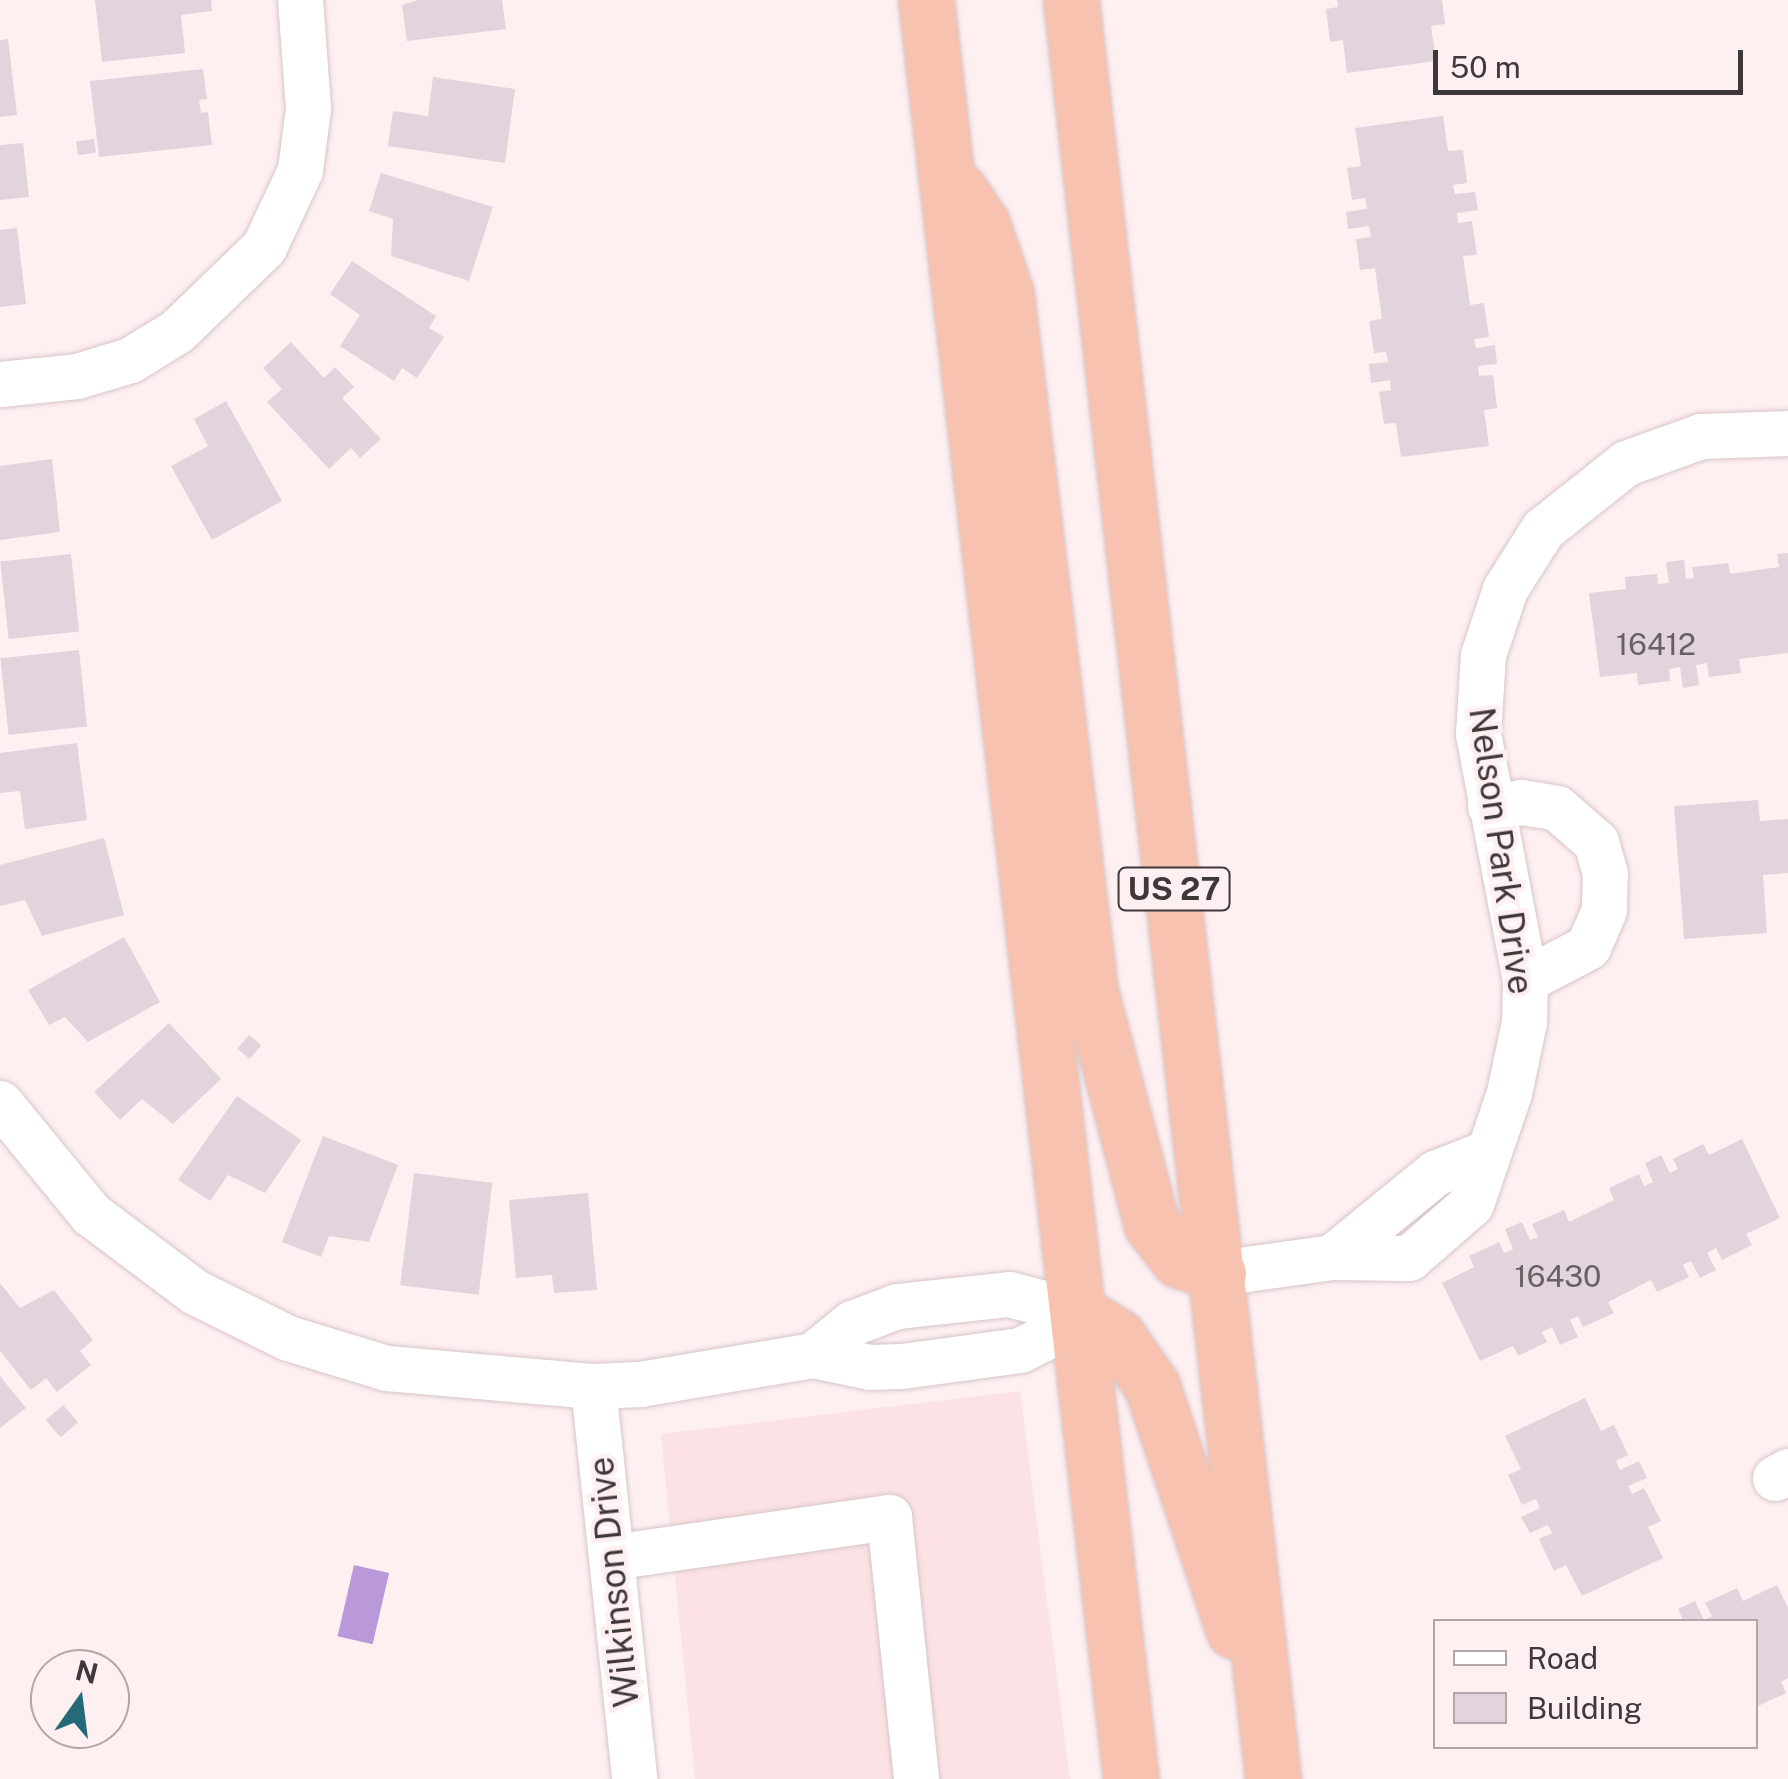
<!DOCTYPE html>
<html>
<head>
<meta charset="utf-8">
<style>
  body { margin:0 }
  #map { position:relative; width:1788px; height:1779px; overflow:hidden; background:#feeff1; font-family:"Public Sans",sans-serif }
  div>[style] { position:absolute }
  [style*='--x'] { left:calc(var(--x)*1px); top:calc(var(--y)*1px); width:calc(var(--w)*1px); rotate:calc(var(--a)*1deg) }
  .built>* { inset:0; background:#fce2e5 }
  .water>* { inset:0; background:#b999d9; transform-origin:0 0 }
  .building>* { inset:0; background:#e2d4dd; transform-origin:0 0 }
  .roads { filter:drop-shadow(0 0 2px #d7c6c8) drop-shadow(0 0 2px #d7c6c8) }
  .minor>* { height:45px; margin:-22.5px; padding:0 22.5px; transform-origin:22.5px; border-radius:22.5px; background:#fff }
  .highway>* { height:55px; margin:-27.5px; padding:0 27.5px; transform-origin:27.5px; border-radius:27.5px; background:#f7c2b0 }
  span { translate:-50% -50%; white-space:nowrap; text-align:center; line-height:1.15; -webkit-text-stroke:9px #feeff1; paint-order:stroke }
  .number-label { font-size:30px; color:#685f62 }
  .number-label span { -webkit-text-stroke-width:0 }
  .shield-label span { padding:2px 8px; background:#feeff1; border:2px solid; border-radius:8px; -webkit-text-stroke-width:0 }
  .shield-label { font-size:32px; color:#3f3839; font-weight:700 }
  .street-label { font-size:35px; color:#3f3839 }
  .legend { position:absolute; left:1433px; top:1619px; width:325px; height:130px; box-sizing:border-box; background:#feeff1; border:2px solid #b2a6a7; margin:0; padding:12px 18px; list-style:none; font-size:30px; color:#3f3839 }
  .legend li { display:flex; align-items:center; gap:20px; height:50px }
  .legend b { width:50px; border:2px solid #b2a6a7 }
  .north { position:absolute; left:30px; top:1649px; width:100px; height:100px; box-sizing:border-box; background:#feeff1; border:2px solid #b2a6a7; border-radius:50%; rotate:14deg; font-size:28px; font-weight:700; line-height:40px; text-align:center; color:#3f3839 }
  .north::after { content:''; display:block; margin:auto; width:35px; height:45px; background:#246a79; clip-path:polygon(50% 0,100% 100%,50% 72%,0 100%) }
  .scale { position:absolute; left:1433px; top:50px; width:310px; height:45px; box-sizing:border-box; border:5px solid #3f3839; border-top:0; padding-left:12px; font-size:30px; line-height:35px; white-space:nowrap; color:#3f3839; -webkit-text-stroke:8px #feeff1; paint-order:stroke }
</style>
</head>
<body>
<div id="map">
  <div class="built">
    <i style="clip-path:polygon(1020px 1391px,1070px 1779px,695px 1779px,661px 1434px)"></i>
  </div>
  <div class="water">
    <i style="left:354px;top:1565px;width:36px;height:73px;rotate:13deg"></i>
  </div>
  <div class="building">
    <i style="clip-path:polygon(95px 0,211px 0,212px 11px,181px 15px,185px 53px,102px 62px)"></i>
    <i style="clip-path:polygon(418px 0,502px 0,506px 29px,407px 41px,402px 5px)"></i>
    <i style="clip-path:polygon(1337px 0,1442px 0,1445px 24px,1431px 26px,1436px 61px,1347px 73px,1343px 40px,1330px 42px,1326px 9px,1338px 7px)"></i>
    <i style="clip-path:polygon(8px 39px,17px 115px,0 117px,0 40px)"></i>
    <i style="clip-path:polygon(203px 69px,207px 99px,199px 100px,201px 113px,208px 112px,212px 145px,99px 157px,90px 81px)"></i>
    <i style="clip-path:polygon(433px 77px,515px 89px,505px 163px,388px 146px,393px 111px,428px 116px)"></i>
    <i style="clip-path:polygon(1443px 116px,1448px 151px,1463px 150px,1467px 183px,1453px 185px,1455px 194px,1475px 192px,1478px 210px,1457px 213px,1458px 223px,1472px 221px,1477px 255px,1463px 256px,1470px 305px,1484px 303px,1489px 337px,1474px 339px,1476px 348px,1495px 345px,1497px 364px,1478px 366px,1479px 376px,1493px 375px,1497px 408px,1484px 410px,1489px 446px,1401px 457px,1396px 423px,1384px 424px,1379px 392px,1391px 390px,1390px 380px,1371px 383px,1369px 364px,1388px 362px,1386px 352px,1374px 353px,1369px 321px,1382px 319px,1375px 268px,1360px 270px,1356px 239px,1371px 237px,1369px 226px,1348px 229px,1346px 212px,1367px 209px,1365px 198px,1352px 200px,1347px 168px,1361px 166px,1355px 128px)"></i>
    <i style="left:94px;top:139px;width:14px;height:18px;rotate:82deg"></i>
    <i style="clip-path:polygon(23px 143px,29px 197px,0 200px,0 145px)"></i>
    <i style="clip-path:polygon(381px 173px,493px 207px,469px 281px,391px 256px,393px 219px,369px 211px)"></i>
    <i style="clip-path:polygon(17px 228px,26px 304px,0 307px,0 230px)"></i>
    <i style="clip-path:polygon(352px 261px,436px 316px,429px 328px,444px 337px,417px 378px,402px 368px,394px 381px,340px 346px,360px 315px,330px 294px)"></i>
    <i style="clip-path:polygon(291px 342px,324px 378px,335px 367px,354px 387px,342px 398px,381px 439px,360px 458px,351px 448px,329px 469px,267px 402px,282px 389px,263px 368px)"></i>
    <i style="clip-path:polygon(226px 401px,282px 501px,212px 540px,171px 466px,208px 446px,194px 419px)"></i>
    <i style="clip-path:polygon(52px 459px,60px 532px,0 540px,0 466px)"></i>
    <i style="clip-path:polygon(1788px 553px,1788px 653px,1739px 659px,1741px 673px,1709px 677px,1707px 663px,1696px 665px,1699px 685px,1683px 688px,1680px 667px,1669px 669px,1670px 681px,1638px 685px,1637px 673px,1600px 677px,1589px 593px,1626px 589px,1625px 577px,1657px 574px,1658px 584px,1669px 583px,1666px 562px,1684px 560px,1686px 579px,1694px 578px,1692px 567px,1728px 563px,1730px 574px,1779px 567px,1777px 554px)"></i>
    <i style="left:71px;top:554px;width:78px;height:71px;rotate:84deg"></i>
    <i style="left:79px;top:650px;width:77px;height:79px;rotate:84deg"></i>
    <i style="clip-path:polygon(77px 743px,87px 820px,25px 829px,20px 791px,0 793px,0 753px)"></i>
    <i style="clip-path:polygon(1758px 800px,1760px 821px,1788px 819px,1788px 873px,1763px 875px,1767px 933px,1684px 939px,1674px 806px)"></i>
    <i style="clip-path:polygon(104px 838px,124px 915px,42px 936px,25px 900px,0 906px,0 865px)"></i>
    <i style="clip-path:polygon(124px 937px,160px 1002px,88px 1042px,65px 1017px,49px 1025px,28px 990px)"></i>
    <i style="clip-path:polygon(169px 1023px,221px 1079px,173px 1124px,142px 1099px,120px 1120px,94px 1092px)"></i>
    <i style="left:249px;top:1035px;width:16px;height:18px;rotate:40deg"></i>
    <i style="clip-path:polygon(237px 1096px,301px 1140px,265px 1193px,228px 1175px,210px 1201px,178px 1180px)"></i>
    <i style="clip-path:polygon(323px 1136px,398px 1165px,369px 1242px,329px 1236px,321px 1257px,282px 1242px)"></i>
    <i style="clip-path:polygon(1742px 1139px,1780px 1218px,1746px 1234px,1752px 1245px,1722px 1260px,1716px 1248px,1707px 1253px,1716px 1270px,1700px 1278px,1691px 1261px,1683px 1265px,1689px 1277px,1657px 1292px,1651px 1280px,1608px 1302px,1614px 1313px,1583px 1327px,1578px 1316px,1570px 1320px,1578px 1337px,1560px 1345px,1552px 1327px,1542px 1332px,1547px 1342px,1518px 1356px,1513px 1346px,1480px 1361px,1442px 1283px,1474px 1267px,1469px 1256px,1499px 1242px,1504px 1253px,1513px 1249px,1505px 1229px,1522px 1222px,1530px 1240px,1538px 1237px,1532px 1224px,1564px 1210px,1569px 1222px,1614px 1200px,1609px 1188px,1639px 1174px,1644px 1186px,1653px 1182px,1645px 1163px,1661px 1155px,1670px 1173px,1678px 1169px,1673px 1159px,1703px 1144px,1709px 1155px)"></i>
    <i style="left:414px;top:1173px;width:79px;height:113px;rotate:7deg"></i>
    <i style="clip-path:polygon(588px 1193px,597px 1290px,554px 1293px,552px 1275px,516px 1278px,509px 1200px)"></i>
    <i style="clip-path:polygon(0 1283px,20px 1308px,54px 1290px,93px 1340px,80px 1351px,91px 1365px,57px 1392px,46px 1378px,31px 1390px,0 1351px)"></i>
    <i style="clip-path:polygon(0 1376px,26px 1408px,0 1428px)"></i>
    <i style="clip-path:polygon(1585px 1398px,1601px 1431px,1614px 1425px,1628px 1455px,1616px 1461px,1620px 1470px,1639px 1461px,1647px 1478px,1628px 1486px,1632px 1494px,1644px 1488px,1661px 1521px,1648px 1527px,1663px 1558px,1582px 1596px,1566px 1565px,1554px 1571px,1539px 1539px,1552px 1533px,1548px 1525px,1530px 1533px,1521px 1517px,1540px 1508px,1536px 1499px,1522px 1505px,1508px 1475px,1521px 1469px,1505px 1436px)"></i>
    <i style="left:63px;top:1405px;width:23px;height:23px;rotate:49deg"></i>
    <i style="clip-path:polygon(1777px 1585px,1788px 1608px,1788px 1678px,1781px 1682px,1786px 1693px,1756px 1707px,1756px 1622px,1684px 1622px,1678px 1609px,1695px 1601px,1704px 1620px,1712px 1616px,1705px 1603px,1737px 1588px,1743px 1601px)"></i>
  </div>
  <div class="roads">
    <div class="minor">
      <i style="--x:0;--y:384;--w:77;--a:-5.9"></i>
      <i style="--x:77;--y:376;--w:55;--a:-16.8"></i>
      <i style="--x:130;--y:360;--w:55;--a:-31.7"></i>
      <i style="--x:177;--y:331;--w:121;--a:-44"></i>
      <i style="--x:264;--y:247;--w:85;--a:-64.9"></i>
      <i style="--x:300;--y:170;--w:63;--a:-82.6"></i>
      <i style="--x:308;--y:108;--w:108;--a:-94.2"></i>
      <i style="--x:1490;--y:806;--w:31;--a:-7"></i>
      <i style="--x:1521;--y:802;--w:36;--a:9"></i>
      <i style="--x:1557;--y:808;--w:52;--a:41.1"></i>
      <i style="--x:1596;--y:842;--w:32;--a:74"></i>
      <i style="--x:1605;--y:873;--w:37;--a:92"></i>
      <i style="--x:1604;--y:910;--w:40;--a:113.4"></i>
      <i style="--x:1588;--y:947;--w:71;--a:152.4"></i>
      <i style="--x:0;--y:1103;--w:144;--a:50.7"></i>
      <i style="--x:91;--y:1214;--w:130;--a:36.9"></i>
      <i style="--x:195;--y:1292;--w:104;--a:26.3"></i>
      <i style="--x:288;--y:1338;--w:103;--a:16.9"></i>
      <i style="--x:387;--y:1368;--w:207;--a:5"></i>
      <i style="--x:593;--y:1386;--w:47;--a:-2.4"></i>
      <i style="--x:640;--y:1384;--w:175;--a:-9.5"></i>
      <i style="--x:813;--y:1355;--w:58;--a:11.9"></i>
      <i style="--x:870;--y:1367;--w:32;--a:-2"></i>
      <i style="--x:902;--y:1366;--w:119;--a:-7.7"></i>
      <i style="--x:1020;--y:1350;--w:45;--a:-26.6"></i>
      <i style="--x:1060;--y:1330;--w:25;--a:-45"></i>
      <i style="--x:1078;--y:1312;--w:71;--a:-165.4"></i>
      <i style="--x:1009;--y:1294;--w:113;--a:173.9"></i>
      <i style="--x:897;--y:1306;--w:48;--a:159.3"></i>
      <i style="--x:852;--y:1323;--w:50;--a:140.6"></i>
      <i style="--x:1332;--y:1257;--w:133;--a:-39.2"></i>
      <i style="--x:1435;--y:1173;--w:52;--a:-21.6"></i>
      <i style="--x:1218;--y:1273;--w:115;--a:-8"></i>
      <i style="--x:1332;--y:1257;--w:77;--a:0.7"></i>
      <i style="--x:1409;--y:1258;--w:82;--a:-41.1"></i>
      <i style="--x:1471;--y:1204;--w:117;--a:-71.1"></i>
      <i style="--x:1509;--y:1093;--w:73;--a:-78.1"></i>
      <i style="--x:1524;--y:1022;--w:42;--a:-88.6"></i>
      <i style="--x:1525;--y:980;--w:250;--a:-100.8"></i>
      <i style="--x:1478;--y:734;--w:79;--a:-86.4"></i>
      <i style="--x:1483;--y:655;--w:70;--a:-71.6"></i>
      <i style="--x:1505;--y:589;--w:71;--a:-57.7"></i>
      <i style="--x:1543;--y:529;--w:106;--a:-38.5"></i>
      <i style="--x:1626;--y:463;--w:80;--a:-19.8"></i>
      <i style="--x:1701;--y:436;--w:87;--a:-2"></i>
      <i style="--x:593;--y:1386;--w:395;--a:84"></i>
      <i style="--x:1775;--y:1478;--w:15;--a:-28"></i>
      <i style="--x:611;--y:1557;--w:281;--a:-8.2"></i>
      <i style="--x:889;--y:1517;--w:263;--a:84.1"></i>
    </div>
    <div class="highway">
      <i style="--x:926;--y:0;--w:1791;--a:83.43"></i>
      <i style="--x:1071;--y:0;--w:1790;--a:83.52"></i>
      <i style="--x:959;--y:190;--w:41;--a:55.9"></i>
      <i style="--x:982;--y:224;--w:74;--a:71.1"></i>
      <i style="--x:1006;--y:294;--w:702;--a:83.13"></i>
      <i style="--x:1090;--y:991;--w:242;--a:75.2"></i>
      <i style="--x:1152;--y:1225;--w:44;--a:52.4"></i>
      <i style="--x:1179;--y:1260;--w:41;--a:18.4"></i>
      <i style="--x:1078;--y:1312;--w:47;--a:32"></i>
      <i style="--x:1118;--y:1337;--w:60;--a:55.2"></i>
      <i style="--x:1152;--y:1386;--w:258;--a:71.5"></i>
    </div>
  </div>
  <div class="number-label">
    <span style="left:1656px;top:644px">16412</span>
    <span style="left:1558px;top:1276px">16430</span>
  </div>
  <div class="shield-label">
    <span style="left:1174px;top:889px">US 27</span>
  </div>
  <div class="street-label">
    <span style="left:1501px;top:851px;rotate:82deg">Nelson Park Drive</span>
    <span style="left:614px;top:1582px;rotate:-96deg">Wilkinson Drive</span>
  </div>
  <ul class="legend">
  <li><b style="height:12px;background:#fff"></b>Road</li>
  <li><b style="height:28px;background:#e2d4dd"></b>Building</li>
  </ul>
  <div class="north">N</div>
  <div class="scale">50 m</div>
</div>
</body>
</html>
